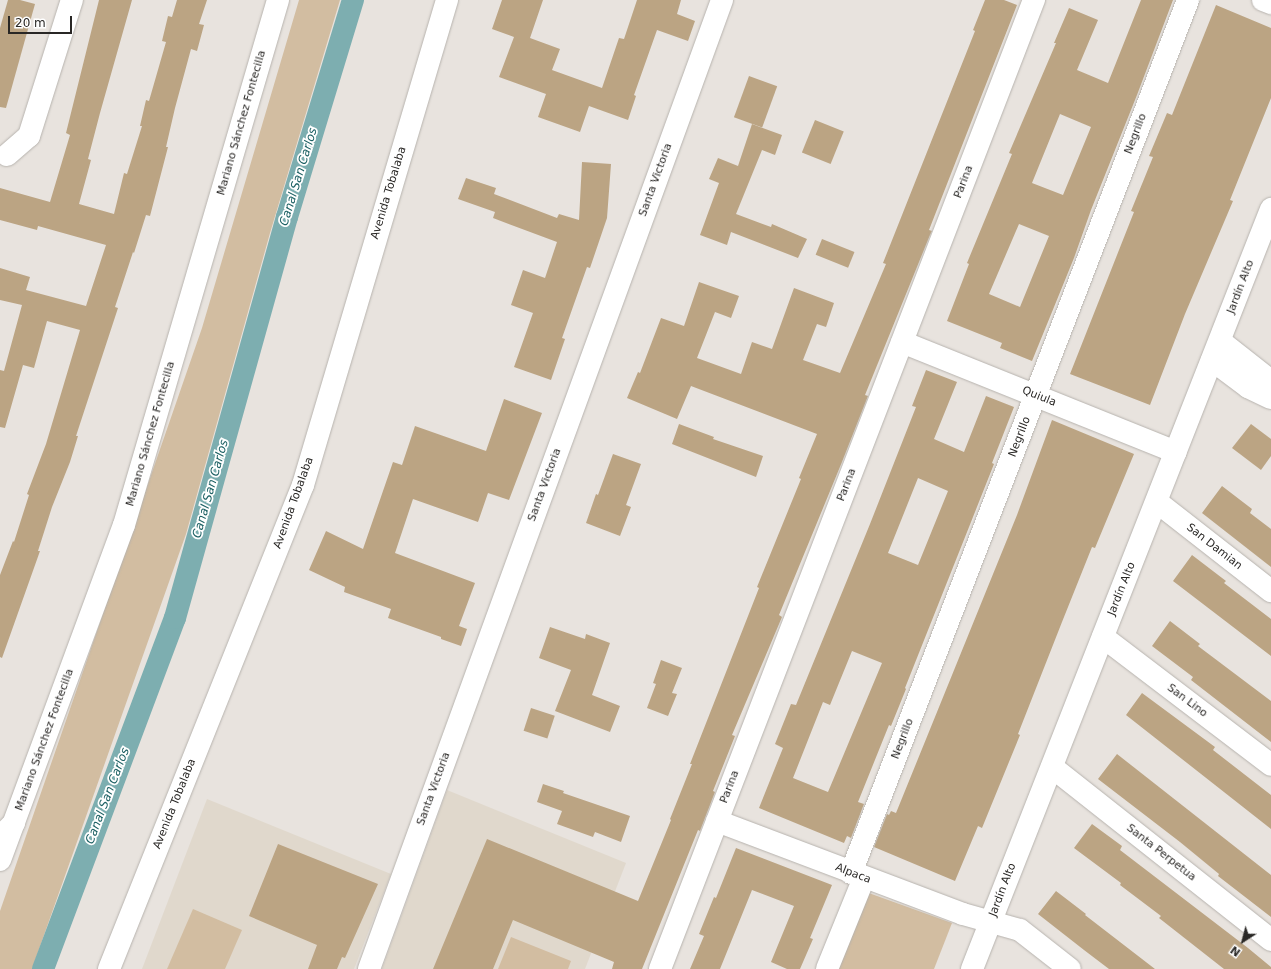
<!DOCTYPE html>
<html>
<head>
<meta charset="utf-8">
<style>
  body { margin:0 }
  #map { position:relative; width:1271px; height:969px; overflow:hidden; background:#e8e3de; font-family:"DejaVu Sans",sans-serif }
  div>[style] { position:absolute }
  [style*='--x'] { left:calc(var(--x)*1px); top:calc(var(--y)*1px); width:calc(var(--w)*1px); rotate:calc(var(--a)*1deg) }
  .built>* { inset:0; background:#e0d8cc }
  .green>* { inset:0; background:#d2bda1 }
  .canal>* { height:22px; margin:-11px; padding:0 11px; transform-origin:11px; border-radius:11px; background:#7daeb0 }
  .building>* { inset:0; background:#bba483; transform-origin:0 0 }
  .roads { filter:drop-shadow(0 0 1px #b7b3ae) drop-shadow(0 0 1px #b7b3ae) }
  .minor>* { height:22px; margin:-11px; padding:0 11px; transform-origin:11px; border-radius:11px; background:#fff }
  .tertiary>* { height:22px; margin:-11px; padding:0 11px; transform-origin:11px; border-radius:11px; background:#fff }
  span { translate:-50% -50%; white-space:nowrap; text-align:center; line-height:1.15; -webkit-text-stroke:3.5px #fff; paint-order:stroke }
  .street-label { font-size:11px; color:#292725 }
  .water-label { font-size:12px; color:#1c6063; font-style:italic }
  .north { position:absolute; left:1223px; top:921px; width:40px; height:40px; -webkit-text-stroke:3px #fff; paint-order:stroke; rotate:216deg; font-size:11px; font-weight:700; line-height:16px; text-align:center; color:#292725 }
  .north::after { content:''; display:block; margin:auto; width:14px; height:18px; background:#292725; clip-path:polygon(50% 0,100% 100%,50% 72%,0 100%) }
  .scale { position:absolute; left:8px; top:16px; width:64px; height:18px; box-sizing:border-box; border:2px solid #292725; border-top:0; padding-left:5px; font-size:12px; line-height:14px; white-space:nowrap; color:#292725; -webkit-text-stroke:3px #fff; paint-order:stroke }
</style>
</head>
<body>
<div id="map">
  <div class="built">
    <i style="clip-path:polygon(447px 790px,626px 863px,585px 969px,382px 969px)"></i>
    <i style="clip-path:polygon(207px 799px,391px 874px,354px 969px,142px 969px)"></i>
  </div>
  <div class="green">
    <i style="clip-path:polygon(299px 0,340px 0,270px 233px,186px 534px,32px 969px,0 969px,0 911px,202px 328px)"></i>
    <i style="clip-path:polygon(866px 892px,952px 923px,934px 969px,834px 969px)"></i>
    <i style="clip-path:polygon(193px 909px,242px 930px,225px 969px,167px 969px)"></i>
    <i style="clip-path:polygon(511px 937px,571px 961px,568px 969px,498px 969px)"></i>
  </div>
  <div class="canal">
    <i style="--x:43;--y:969;--w:375;--a:-69.4"></i>
    <i style="--x:175;--y:618;--w:416;--a:-74.4"></i>
    <i style="--x:287;--y:217;--w:227;--a:-73.1"></i>
  </div>
  <div class="building">
    <i style="clip-path:polygon(8px 0,20px 0,35px 4px,6px 108px,0 107px,0 28px)"></i>
    <i style="clip-path:polygon(99px 0,132px 0,100px 113px,88px 159px,91px 160px,79px 204px,114px 214px,124px 173px,127px 174px,142px 126px,140px 126px,146px 100px,149px 101px,166px 42px,162px 41px,168px 16px,172px 17px,177px 0,207px 0,199px 24px,204px 25px,197px 51px,191px 49px,175px 108px,166px 147px,168px 147px,150px 216px,146px 215px,134px 253px,133px 252px,115px 307px,118px 308px,76px 436px,78px 436px,70px 462px,52px 507px,38px 551px,40px 551px,2px 658px,0 657px,0 575px,13px 541px,14px 542px,29px 495px,27px 494px,46px 444px,80px 330px,47px 321px,34px 368px,23px 365px,5px 428px,0 427px,0 370px,4px 371px,22px 305px,0 300px,0 268px,30px 277px,26px 290px,86px 306px,106px 245px,38px 226px,37px 230px,0 220px,0 188px,50px 202px,70px 135px,66px 133px)"></i>
    <i style="clip-path:polygon(502px 0,543px 0,530px 38px,560px 49px,552px 70px,602px 88px,619px 38px,624px 39px,637px 0,681px 0,677px 14px,695px 21px,688px 41px,657px 30px,634px 95px,636px 96px,628px 120px,589px 106px,580px 132px,538px 117px,546px 94px,499px 77px,514px 37px,492px 29px)"></i>
    <i style="clip-path:polygon(985px 0,1004px 0,1017px 5px,929px 230px,932px 231px,930px 235px,865px 395px,868px 396px,842px 462px,779px 615px,782px 617px,732px 735px,735px 736px,713px 791px,715px 792px,700px 831px,698px 830px,642px 969px,612px 969px,614px 962px,513px 920px,493px 969px,433px 969px,487px 839px,638px 901px,671px 820px,670px 819px,692px 764px,690px 764px,759px 588px,757px 587px,801px 479px,799px 478px,817px 434px,691px 386px,677px 419px,627px 398px,638px 372px,640px 373px,661px 318px,684px 326px,699px 282px,739px 296px,731px 318px,715px 312px,697px 358px,741px 374px,752px 342px,772px 349px,794px 288px,834px 303px,826px 327px,817px 324px,803px 360px,840px 373px,886px 264px,883px 263px,975px 31px,973px 30px)"></i>
    <i style="clip-path:polygon(evenodd,1141px 0,1173px 0,1137px 95px,1091px 210px,1074px 258px,1032px 361px,1000px 348px,1002px 343px,947px 321px,969px 264px,967px 263px,1012px 154px,1009px 153px,1056px 43px,1054px 43px,1069px 8px,1098px 20px,1077px 70px,1108px 83px,1141px 0,1060px 114px,1091px 127px,1063px 195px,1032px 183px,1060px 114px,1141px 0,1019px 224px,1049px 236px,1020px 307px,989px 294px,1019px 224px)"></i>
    <i style="clip-path:polygon(1216px 5px,1271px 28px,1271px 98px,1230px 200px,1233px 201px,1185px 314px,1150px 405px,1070px 374px,1134px 212px,1131px 211px,1153px 157px,1149px 156px,1167px 113px,1172px 115px)"></i>
    <i style="left:749px;top:76px;width:30px;height:44px;rotate:20deg"></i>
    <i style="left:815px;top:120px;width:31px;height:35px;rotate:22deg"></i>
    <i style="clip-path:polygon(752px 124px,782px 135px,775px 155px,762px 150px,736px 214px,771px 227px,772px 224px,807px 239px,798px 258px,731px 232px,727px 245px,700px 235px,719px 183px,709px 179px,718px 158px,738px 166px)"></i>
    <i style="clip-path:polygon(582px 162px,611px 164px,607px 218px,590px 268px,587px 267px,562px 338px,565px 339px,551px 380px,514px 367px,533px 313px,511px 305px,523px 270px,545px 278px,557px 242px,493px 218px,495px 212px,458px 199px,466px 178px,496px 188px,494px 194px,557px 218px,559px 214px,579px 220px)"></i>
    <i style="left:822px;top:239px;width:35px;height:17px;rotate:22deg"></i>
    <i style="clip-path:polygon(evenodd,926px 370px,957px 382px,934px 439px,964px 452px,986px 396px,1014px 407px,992px 463px,994px 464px,971px 522px,905px 688px,906px 689px,891px 726px,889px 725px,858px 802px,864px 804px,851px 838px,847px 836px,844px 843px,759px 808px,783px 748px,775px 744px,791px 704px,796px 705px,870px 524px,916px 407px,912px 406px,926px 370px,918px 478px,948px 491px,918px 565px,888px 553px,918px 478px,926px 370px,852px 651px,882px 663px,828px 792px,793px 778px,823px 702px,830px 705px,852px 651px)"></i>
    <i style="clip-path:polygon(504px 399px,542px 413px,509px 500px,488px 493px,478px 522px,413px 499px,395px 553px,475px 583px,459px 626px,467px 629px,461px 646px,441px 639px,441px 637px,388px 618px,391px 609px,344px 592px,345px 587px,309px 570px,326px 531px,363px 549px,393px 462px,402px 465px,415px 426px,486px 451px)"></i>
    <i style="clip-path:polygon(1052px 420px,1134px 454px,1095px 548px,1092px 547px,1062px 622px,1018px 734px,1020px 735px,982px 828px,978px 826px,955px 881px,874px 847px,887px 814px,889px 815px,891px 811px,896px 813px,1017px 515px)"></i>
    <i style="clip-path:polygon(679px 424px,714px 437px,713px 439px,763px 456px,756px 477px,672px 444px)"></i>
    <i style="clip-path:polygon(1251px 424px,1271px 439px,1271px 456px,1261px 470px,1232px 448px)"></i>
    <i style="clip-path:polygon(613px 454px,641px 464px,626px 505px,631px 507px,620px 536px,586px 523px,596px 494px,598px 495px)"></i>
    <i style="clip-path:polygon(1222px 486px,1252px 509px,1250px 513px,1271px 529px,1271px 567px,1202px 513px)"></i>
    <i style="clip-path:polygon(1192px 555px,1226px 581px,1224px 583px,1271px 619px,1271px 656px,1173px 581px)"></i>
    <i style="clip-path:polygon(1170px 621px,1200px 644px,1198px 646px,1271px 701px,1271px 742px,1191px 680px,1193px 677px,1152px 646px)"></i>
    <i style="clip-path:polygon(550px 627px,585px 639px,586px 634px,610px 643px,592px 695px,620px 706px,610px 732px,555px 711px,571px 670px,539px 658px)"></i>
    <i style="clip-path:polygon(661px 660px,682px 668px,672px 693px,677px 694px,668px 716px,647px 708px,656px 684px,653px 683px)"></i>
    <i style="clip-path:polygon(1142px 693px,1215px 747px,1213px 750px,1271px 795px,1271px 829px,1126px 715px)"></i>
    <i style="left:531px;top:708px;width:25px;height:24px;rotate:18deg"></i>
    <i style="clip-path:polygon(1117px 754px,1271px 875px,1271px 917px,1218px 876px,1219px 874px,1180px 842px,1098px 779px)"></i>
    <i style="clip-path:polygon(543px 784px,564px 791px,563px 793px,630px 816px,621px 842px,595px 832px,593px 837px,557px 824px,562px 811px,537px 802px)"></i>
    <i style="clip-path:polygon(1092px 824px,1122px 846px,1120px 850px,1248px 948px,1271px 967px,1271px 969px,1224px 969px,1159px 918px,1161px 916px,1120px 885px,1121px 883px,1074px 848px)"></i>
    <i style="clip-path:polygon(278px 844px,378px 884px,345px 958px,342px 957px,337px 969px,308px 969px,317px 945px,249px 916px)"></i>
    <i style="clip-path:polygon(736px 848px,832px 885px,810px 938px,813px 939px,800px 969px,787px 969px,771px 962px,794px 906px,752px 890px,720px 969px,690px 969px,704px 936px,699px 934px,714px 897px,716px 898px)"></i>
    <i style="clip-path:polygon(1056px 891px,1086px 914px,1085px 915px,1155px 969px,1109px 969px,1084px 950px,1038px 914px)"></i>
  </div>
  <div class="roads">
    <div class="minor">
      <i style="--x:1263;--y:0;--w:9;--a:21"></i>
      <i style="--x:7;--y:155;--w:29;--a:-41"></i>
      <i style="--x:29;--y:136;--w:143;--a:-72.5"></i>
      <i style="--x:902;--y:342;--w:295;--a:21.9"></i>
      <i style="--x:1157;--y:502;--w:145;--a:38"></i>
      <i style="--x:1103;--y:637;--w:211;--a:37.3"></i>
      <i style="--x:1052;--y:767;--w:279;--a:38.3"></i>
      <i style="--x:717;--y:821;--w:263;--a:20.7"></i>
      <i style="--x:963;--y:914;--w:59;--a:15.7"></i>
      <i style="--x:1020;--y:930;--w:63;--a:38"></i>
      <i style="--x:0;--y:860;--w:357;--a:-69.7"></i>
      <i style="--x:124;--y:525;--w:547;--a:-73.65"></i>
      <i style="--x:851;--y:873;--w:936;--a:-68.89"></i>
      <i style="--x:109;--y:969;--w:521;--a:-68.16"></i>
      <i style="--x:303;--y:485;--w:506;--a:-73.46"></i>
      <i style="--x:369;--y:969;--w:1031;--a:-69.98"></i>
      <i style="--x:660;--y:969;--w:1039;--a:-68.9"></i>
      <i style="--x:827;--y:969;--w:98;--a:-67.9"></i>
    </div>
    <div class="tertiary">
      <i style="--x:1220;--y:341;--w:65;--a:38.1"></i>
      <i style="--x:1212;--y:360;--w:45;--a:36.9"></i>
      <i style="--x:1248;--y:387;--w:25;--a:26"></i>
      <i style="--x:0;--y:837;--w:20;--a:-45"></i>
      <i style="--x:972;--y:969;--w:817;--a:-68.52"></i>
    </div>
  </div>
  <div class="street-label">
    <span style="left:242px;top:123px;rotate:-74deg">Mariano Sánchez Fontecilla</span>
    <span style="left:1136px;top:134px;rotate:-69deg">Negrillo</span>
    <span style="left:656px;top:180px;rotate:-70deg">Santa Victoria</span>
    <span style="left:964px;top:182px;rotate:-69deg">Parina</span>
    <span style="left:389px;top:193px;rotate:-73deg">Avenida Tobalaba</span>
    <span style="left:1241px;top:287px;rotate:-69deg">Jardín Alto</span>
    <span style="left:1039px;top:397px;rotate:22deg">Quiula</span>
    <span style="left:151px;top:434px;rotate:-74deg">Mariano Sánchez Fontecilla</span>
    <span style="left:1020px;top:437px;rotate:-69deg">Negrillo</span>
    <span style="left:545px;top:485px;rotate:-70deg">Santa Victoria</span>
    <span style="left:847px;top:485px;rotate:-69deg">Parina</span>
    <span style="left:294px;top:503px;rotate:-70deg">Avenida Tobalaba</span>
    <span style="left:1214px;top:547px;rotate:38deg">San Damian</span>
    <span style="left:1122px;top:589px;rotate:-68deg">Jardín Alto</span>
    <span style="left:1187px;top:701px;rotate:37deg">San Lino</span>
    <span style="left:903px;top:739px;rotate:-69deg">Negrillo</span>
    <span style="left:45px;top:740px;rotate:-70deg">Mariano Sánchez Fontecilla</span>
    <span style="left:730px;top:787px;rotate:-69deg">Parina</span>
    <span style="left:434px;top:789px;rotate:-70deg">Santa Victoria</span>
    <span style="left:175px;top:804px;rotate:-68deg">Avenida Tobalaba</span>
    <span style="left:1161px;top:853px;rotate:38deg">Santa Perpetua</span>
    <span style="left:853px;top:874px;rotate:21deg">Alpaca</span>
    <span style="left:1003px;top:890px;rotate:-69deg">Jardín Alto</span>
  </div>
  <div class="water-label">
    <span style="left:299px;top:177px;rotate:-73deg">Canal San Carlos</span>
    <span style="left:211px;top:489px;rotate:-74deg">Canal San Carlos</span>
    <span style="left:108px;top:796px;rotate:-69deg">Canal San Carlos</span>
  </div>
  <div class="north">N</div>
  <div class="scale">20 m</div>
</div>
</body>
</html>
